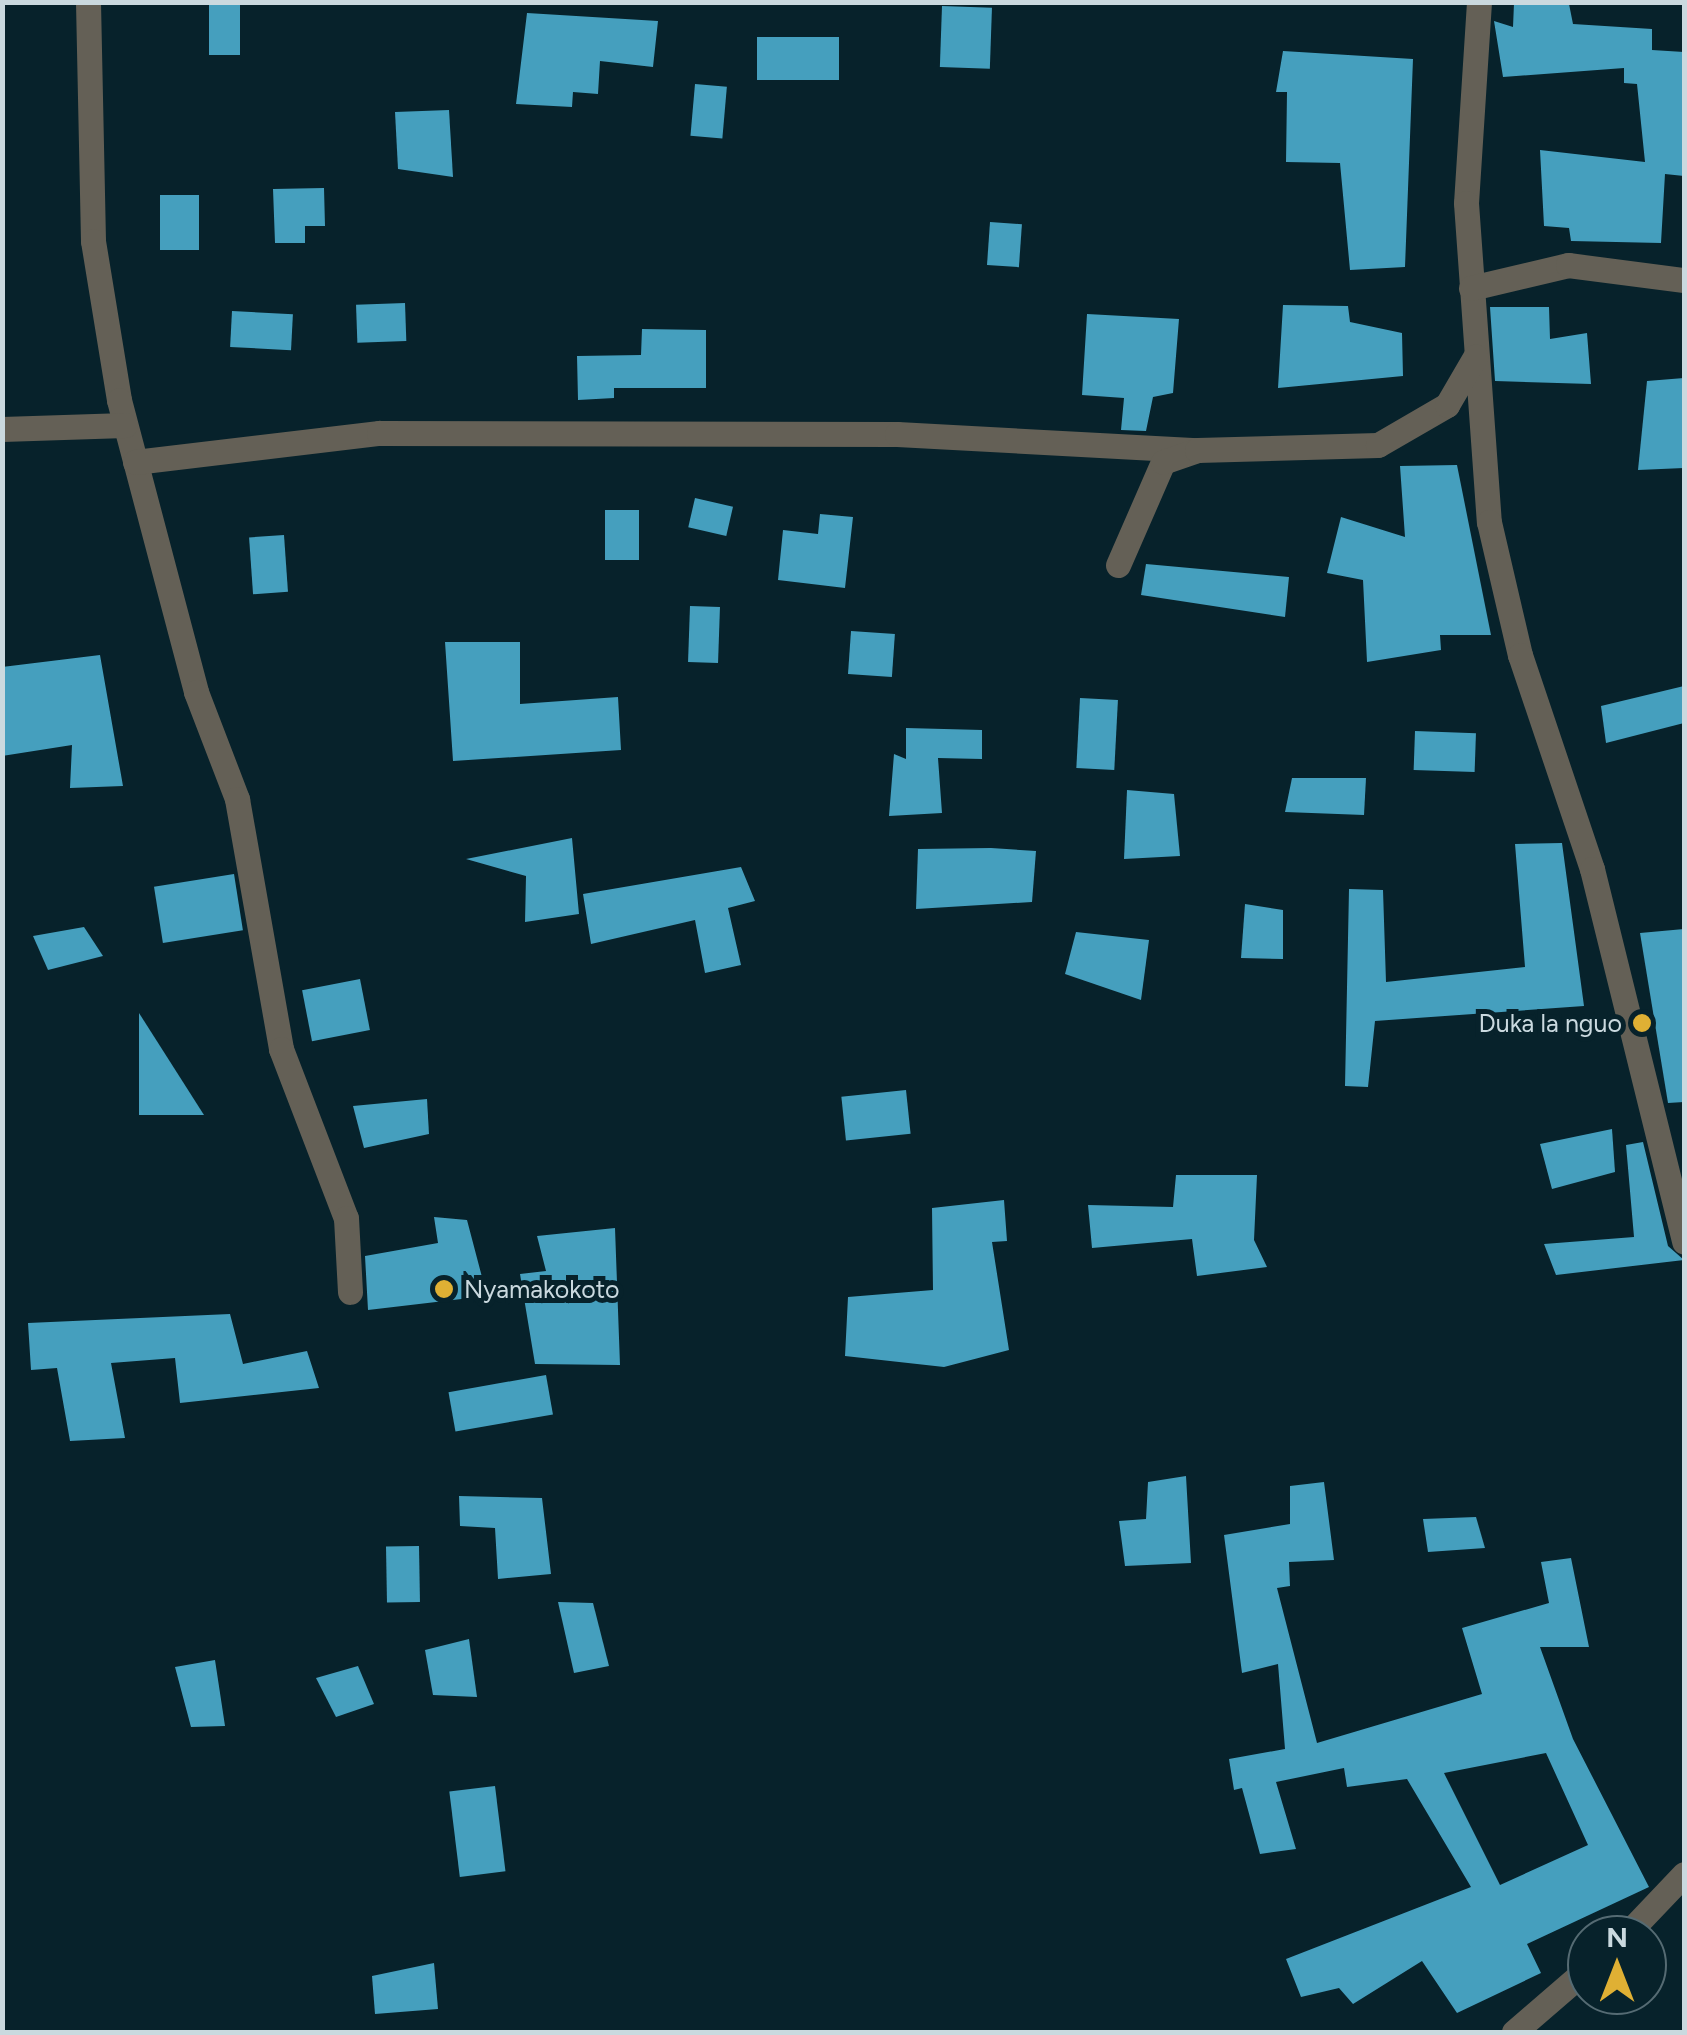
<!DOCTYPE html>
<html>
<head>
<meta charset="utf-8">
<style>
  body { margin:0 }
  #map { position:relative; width:1687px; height:2035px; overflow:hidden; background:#07222b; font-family:Figtree,sans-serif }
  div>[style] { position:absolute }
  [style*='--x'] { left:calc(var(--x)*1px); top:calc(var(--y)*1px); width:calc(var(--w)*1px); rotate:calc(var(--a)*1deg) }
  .building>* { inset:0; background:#459fbe; transform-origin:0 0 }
  .street>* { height:25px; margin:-12.5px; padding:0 12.5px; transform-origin:12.5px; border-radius:12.5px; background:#646056 }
  .dots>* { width:28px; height:28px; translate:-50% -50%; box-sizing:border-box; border:5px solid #07222b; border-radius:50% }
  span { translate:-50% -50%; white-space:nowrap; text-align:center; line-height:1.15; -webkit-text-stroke:10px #07222b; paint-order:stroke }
  .poi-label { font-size:25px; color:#cad9df }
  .right { translate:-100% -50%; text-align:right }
  .left { translate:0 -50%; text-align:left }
  .frame { position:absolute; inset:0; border:5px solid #cad9df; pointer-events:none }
  .north { position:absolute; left:1567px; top:1915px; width:100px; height:100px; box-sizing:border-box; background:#07222b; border:2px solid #556b73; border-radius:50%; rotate:0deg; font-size:28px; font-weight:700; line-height:40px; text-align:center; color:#cad9df }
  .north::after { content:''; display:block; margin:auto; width:35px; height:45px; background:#dfb034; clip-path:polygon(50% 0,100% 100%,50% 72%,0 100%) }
</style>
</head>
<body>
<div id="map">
  <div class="building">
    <i style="left:209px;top:2px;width:31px;height:53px"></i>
    <i style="clip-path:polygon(1514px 3px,1569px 4px,1573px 24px,1652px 29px,1652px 50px,1684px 52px,1684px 176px,1665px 174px,1661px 243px,1571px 241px,1569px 228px,1544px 226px,1540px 150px,1645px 162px,1637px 84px,1624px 83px,1624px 68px,1503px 77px,1494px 21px,1513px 27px)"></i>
    <i style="left:942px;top:6px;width:50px;height:61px;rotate:2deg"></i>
    <i style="clip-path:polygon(527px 13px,658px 21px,653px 67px,600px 61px,598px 94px,573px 92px,572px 107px,516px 104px)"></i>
    <i style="left:757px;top:37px;width:82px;height:43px"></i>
    <i style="clip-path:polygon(1283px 51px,1413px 59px,1405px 267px,1350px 270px,1340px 163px,1286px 162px,1287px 92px,1276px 92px)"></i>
    <i style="left:695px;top:84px;width:32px;height:52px;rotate:5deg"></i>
    <i style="clip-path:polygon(449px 110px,453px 177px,398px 169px,395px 112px)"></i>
    <i style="clip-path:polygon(324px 188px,325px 226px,305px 226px,305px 243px,275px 243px,273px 189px)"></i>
    <i style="left:160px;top:195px;width:39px;height:55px"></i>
    <i style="left:990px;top:222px;width:32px;height:43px;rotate:4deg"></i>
    <i style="left:405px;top:303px;width:38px;height:49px;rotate:88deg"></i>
    <i style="clip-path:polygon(1283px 305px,1348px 306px,1350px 322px,1402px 333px,1403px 376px,1278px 388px)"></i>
    <i style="clip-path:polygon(1490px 307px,1549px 307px,1550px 339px,1587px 333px,1591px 384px,1495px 381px)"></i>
    <i style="left:232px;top:311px;width:61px;height:36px;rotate:3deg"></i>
    <i style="clip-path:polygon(1087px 314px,1179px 319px,1173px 393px,1153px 397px,1146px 431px,1121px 430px,1124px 398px,1082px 395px)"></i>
    <i style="clip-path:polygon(642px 329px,706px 330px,706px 388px,614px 388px,614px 398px,578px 400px,577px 356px,641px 355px)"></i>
    <i style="clip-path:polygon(1684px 378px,1684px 468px,1638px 470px,1647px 381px)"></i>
    <i style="clip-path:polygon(1457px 465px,1491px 635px,1440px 635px,1441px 650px,1367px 662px,1363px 580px,1327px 573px,1341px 517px,1405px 537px,1400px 466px)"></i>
    <i style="left:695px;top:498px;width:39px;height:30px;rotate:13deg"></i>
    <i style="left:605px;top:510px;width:34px;height:50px"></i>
    <i style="clip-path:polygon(820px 514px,853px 517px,845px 588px,778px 580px,783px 530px,818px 534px)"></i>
    <i style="left:284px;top:535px;width:57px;height:35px;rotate:86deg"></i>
    <i style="clip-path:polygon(1146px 564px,1289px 577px,1285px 617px,1141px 595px)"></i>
    <i style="left:690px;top:606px;width:30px;height:56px;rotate:2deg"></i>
    <i style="left:851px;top:631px;width:44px;height:43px;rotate:4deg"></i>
    <i style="clip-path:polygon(445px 642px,520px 642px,520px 704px,618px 697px,621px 750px,453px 761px)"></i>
    <i style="clip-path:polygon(100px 655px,123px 786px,70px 788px,72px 745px,2px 756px,2px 667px)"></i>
    <i style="clip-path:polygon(1684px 686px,1684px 723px,1606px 743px,1601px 706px)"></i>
    <i style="left:1080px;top:698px;width:38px;height:70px;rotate:3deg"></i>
    <i style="clip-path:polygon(906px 728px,982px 730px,982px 759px,938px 758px,942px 813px,889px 816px,894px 754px,906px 759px)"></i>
    <i style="left:1415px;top:731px;width:61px;height:39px;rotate:2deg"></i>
    <i style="clip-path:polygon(1292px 778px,1366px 778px,1364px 815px,1285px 812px)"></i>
    <i style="clip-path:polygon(1127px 790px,1174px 794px,1180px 856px,1124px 859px)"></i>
    <i style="clip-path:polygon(572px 838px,579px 914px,525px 922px,526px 876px,466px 859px)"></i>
    <i style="clip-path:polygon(1562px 843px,1584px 1006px,1375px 1021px,1368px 1087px,1345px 1086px,1349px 889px,1383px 890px,1386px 982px,1525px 967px,1515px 844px)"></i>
    <i style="clip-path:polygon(991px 848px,1036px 851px,1032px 902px,916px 909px,918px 849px)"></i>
    <i style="clip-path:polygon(741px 867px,755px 901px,728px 908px,741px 965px,705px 973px,695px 920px,591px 944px,583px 894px)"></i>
    <i style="left:234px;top:874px;width:57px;height:81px;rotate:81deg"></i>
    <i style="clip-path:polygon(1245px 904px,1283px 910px,1283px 959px,1241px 958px)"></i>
    <i style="clip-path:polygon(84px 927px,103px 956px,48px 970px,33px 936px)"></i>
    <i style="clip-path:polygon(1684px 929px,1684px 1102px,1668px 1103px,1640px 933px)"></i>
    <i style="clip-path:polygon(1076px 932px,1149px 940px,1141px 1000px,1065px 974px)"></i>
    <i style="left:360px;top:979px;width:52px;height:59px;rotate:79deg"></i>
    <i style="clip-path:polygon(139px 1013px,204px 1115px,139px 1115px)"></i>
    <i style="left:906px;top:1090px;width:44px;height:65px;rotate:84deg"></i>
    <i style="clip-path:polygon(427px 1099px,429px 1134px,364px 1148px,353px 1106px)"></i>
    <i style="clip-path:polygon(1612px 1129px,1615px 1172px,1552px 1189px,1540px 1144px)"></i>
    <i style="clip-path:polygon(1643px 1142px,1668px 1246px,1684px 1260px,1556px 1275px,1544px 1244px,1634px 1237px,1626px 1145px)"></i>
    <i style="clip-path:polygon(1176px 1175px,1257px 1175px,1254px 1240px,1267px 1267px,1197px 1276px,1192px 1239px,1092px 1248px,1088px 1205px,1173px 1207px)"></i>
    <i style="clip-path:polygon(1004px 1200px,1007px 1241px,992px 1242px,1009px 1350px,944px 1367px,845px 1356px,848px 1297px,933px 1290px,932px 1208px)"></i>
    <i style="clip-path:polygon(434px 1217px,467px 1220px,487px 1296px,368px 1310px,365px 1256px,438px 1243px)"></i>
    <i style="clip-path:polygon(615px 1228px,620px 1365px,535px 1364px,520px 1274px,546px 1271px,537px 1236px)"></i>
    <i style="clip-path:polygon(230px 1314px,243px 1364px,307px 1351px,319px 1388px,180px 1403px,175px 1358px,111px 1363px,125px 1438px,70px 1441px,57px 1368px,31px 1370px,28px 1323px)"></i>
    <i style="left:546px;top:1375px;width:40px;height:99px;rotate:80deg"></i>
    <i style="clip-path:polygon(1186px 1476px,1191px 1563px,1125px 1566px,1119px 1521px,1146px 1519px,1148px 1482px)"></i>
    <i style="clip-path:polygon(evenodd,1324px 1482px,1334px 1560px,1289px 1562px,1290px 1586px,1277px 1588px,1317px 1743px,1482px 1694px,1462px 1628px,1549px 1603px,1541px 1562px,1571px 1558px,1589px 1647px,1540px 1647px,1573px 1739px,1649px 1887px,1527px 1944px,1541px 1973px,1457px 2013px,1422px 1961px,1353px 2004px,1339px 1988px,1301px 1997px,1286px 1959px,1471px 1887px,1407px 1779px,1347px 1787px,1344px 1768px,1276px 1782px,1296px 1849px,1260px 1854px,1242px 1788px,1234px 1790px,1229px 1759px,1285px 1749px,1278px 1664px,1242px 1673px,1224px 1535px,1290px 1524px,1290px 1486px,1324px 1482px,1546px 1753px,1588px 1845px,1500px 1885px,1444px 1773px,1546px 1753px)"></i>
    <i style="clip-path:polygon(459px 1496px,542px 1498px,551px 1574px,498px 1579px,495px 1528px,460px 1526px)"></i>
    <i style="clip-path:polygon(1476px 1517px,1485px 1548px,1428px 1552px,1423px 1519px)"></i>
    <i style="left:419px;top:1546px;width:56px;height:33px;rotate:89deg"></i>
    <i style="clip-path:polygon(558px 1602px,593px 1603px,609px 1666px,574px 1673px)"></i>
    <i style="clip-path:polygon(469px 1639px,477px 1697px,433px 1695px,425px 1650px)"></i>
    <i style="clip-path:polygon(215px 1660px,225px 1726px,191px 1727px,175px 1667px)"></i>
    <i style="clip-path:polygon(358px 1666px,374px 1704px,336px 1717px,316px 1678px)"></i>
    <i style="left:495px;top:1786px;width:86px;height:46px;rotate:83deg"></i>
    <i style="clip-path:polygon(434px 1963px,438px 2009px,375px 2014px,372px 1976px)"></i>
  </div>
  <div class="street">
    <i style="--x:88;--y:2;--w:239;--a:88.8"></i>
    <i style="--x:93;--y:241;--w:161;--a:80.7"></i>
    <i style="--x:119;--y:400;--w:302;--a:75.2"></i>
    <i style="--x:196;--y:692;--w:115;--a:69"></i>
    <i style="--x:237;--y:799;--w:254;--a:80"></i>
    <i style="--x:281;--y:1049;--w:181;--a:69"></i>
    <i style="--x:346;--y:1218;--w:74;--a:86.9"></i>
    <i style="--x:1479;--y:2;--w:201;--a:93.7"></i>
    <i style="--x:1466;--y:203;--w:320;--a:85.9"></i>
    <i style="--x:1489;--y:522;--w:137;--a:76.9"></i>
    <i style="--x:1520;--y:655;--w:226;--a:71.4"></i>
    <i style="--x:1592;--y:869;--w:384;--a:76.1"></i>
    <i style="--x:1471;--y:288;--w:100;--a:-13.3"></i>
    <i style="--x:1568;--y:265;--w:117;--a:7.4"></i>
    <i style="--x:2;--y:429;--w:123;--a:-1.9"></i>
    <i style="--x:135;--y:462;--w:246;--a:-6.8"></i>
    <i style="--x:379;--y:433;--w:518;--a:0.11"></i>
    <i style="--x:897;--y:434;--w:300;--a:3.1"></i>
    <i style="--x:1118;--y:565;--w:112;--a:-66.4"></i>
    <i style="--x:1163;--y:462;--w:36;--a:-19"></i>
    <i style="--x:1197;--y:450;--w:181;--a:-1.6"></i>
    <i style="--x:1378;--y:445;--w:80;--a:-30.1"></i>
    <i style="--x:1447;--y:405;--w:56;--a:-59.7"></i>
    <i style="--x:1626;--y:1935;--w:84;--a:-46.4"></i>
    <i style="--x:1514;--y:2032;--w:96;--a:-40.8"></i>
  </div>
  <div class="dots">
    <i style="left:1642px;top:1023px;background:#dfb034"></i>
    <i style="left:444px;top:1289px;background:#dfb034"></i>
  </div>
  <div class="poi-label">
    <span class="right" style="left:1622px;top:1023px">Duka la nguo</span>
    <span class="left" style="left:464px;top:1289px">Nyamakokoto</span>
  </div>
  <div class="frame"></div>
  <div class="north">N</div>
</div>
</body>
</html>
